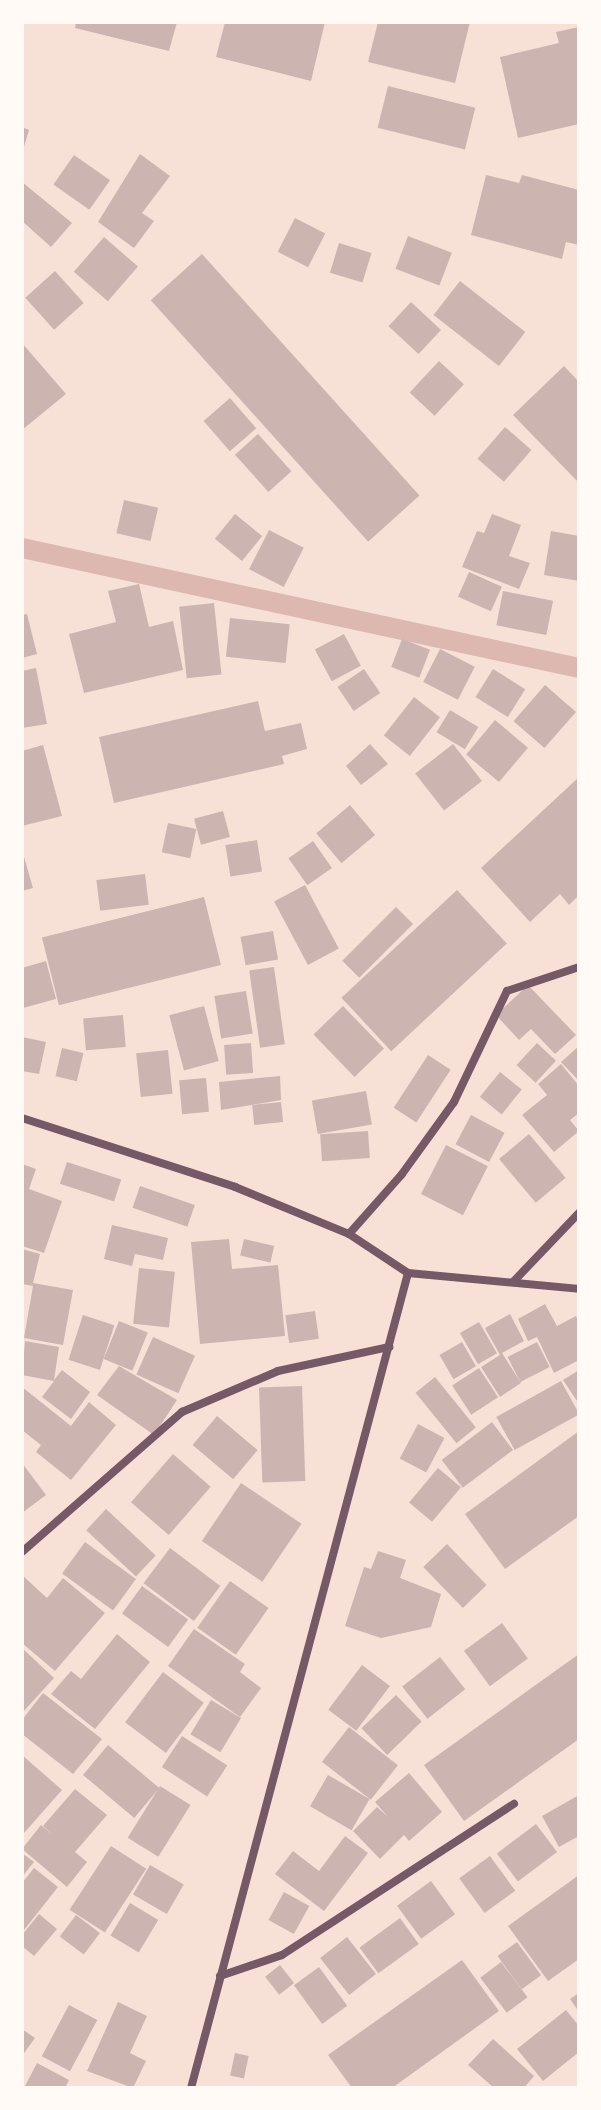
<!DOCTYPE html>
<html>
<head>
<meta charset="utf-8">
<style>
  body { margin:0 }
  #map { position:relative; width:601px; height:2110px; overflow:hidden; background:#f7e1d7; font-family:"Space Grotesk",sans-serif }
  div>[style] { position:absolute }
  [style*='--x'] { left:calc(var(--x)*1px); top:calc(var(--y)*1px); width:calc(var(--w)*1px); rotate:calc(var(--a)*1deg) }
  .stream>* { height:20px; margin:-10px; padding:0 10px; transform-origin:10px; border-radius:10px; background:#dcb8b0 }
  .building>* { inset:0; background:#ccb4b1; transform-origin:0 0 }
  .minor>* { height:8px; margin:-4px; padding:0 4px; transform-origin:4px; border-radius:4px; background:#755966 }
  span { translate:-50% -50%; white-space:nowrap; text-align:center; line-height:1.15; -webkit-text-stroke:7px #fffaf5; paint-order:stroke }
  .frame { position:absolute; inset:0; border:24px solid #fffaf5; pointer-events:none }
</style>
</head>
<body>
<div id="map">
  <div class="stream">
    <i style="--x:22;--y:548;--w:570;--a:12.16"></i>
  </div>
  <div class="building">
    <i style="clip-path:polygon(76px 22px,177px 22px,169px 51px,75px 28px)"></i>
    <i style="clip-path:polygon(225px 22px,325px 22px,311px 81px,216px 57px)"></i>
    <i style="clip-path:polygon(378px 22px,470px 22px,455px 83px,368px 62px)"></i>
    <i style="clip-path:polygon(579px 27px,579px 124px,518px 138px,500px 57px,559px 43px,556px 32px)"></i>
    <i style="left:388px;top:86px;width:90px;height:43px;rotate:14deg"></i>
    <i style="clip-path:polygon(22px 127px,29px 130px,23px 150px,22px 150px)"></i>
    <i style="clip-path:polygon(140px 154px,170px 176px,142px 213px,154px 221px,134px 248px,98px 222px)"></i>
    <i style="left:74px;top:155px;width:44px;height:36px;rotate:35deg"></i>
    <i style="clip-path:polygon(486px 175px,519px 183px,522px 175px,579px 190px,579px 245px,566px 242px,562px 259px,471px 235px)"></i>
    <i style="clip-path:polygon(22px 182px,72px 223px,51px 247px,22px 221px)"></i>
    <i style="left:295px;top:218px;width:34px;height:38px;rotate:27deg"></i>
    <i style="left:408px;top:236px;width:47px;height:35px;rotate:21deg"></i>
    <i style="left:104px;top:237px;width:45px;height:46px;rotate:41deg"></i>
    <i style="left:339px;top:243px;width:34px;height:31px;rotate:17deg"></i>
    <i style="left:202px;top:254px;width:325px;height:69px;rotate:48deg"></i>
    <i style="left:55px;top:271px;width:43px;height:40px;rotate:48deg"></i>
    <i style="left:460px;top:281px;width:83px;height:43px;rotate:38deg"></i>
    <i style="left:411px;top:302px;width:41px;height:33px;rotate:43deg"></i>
    <i style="clip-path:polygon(22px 343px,66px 394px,22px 430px)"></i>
    <i style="left:439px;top:361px;width:34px;height:43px;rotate:43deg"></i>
    <i style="clip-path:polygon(564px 366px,579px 382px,579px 483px,513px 415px)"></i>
    <i style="left:230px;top:398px;width:40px;height:35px;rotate:49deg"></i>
    <i style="left:505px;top:427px;width:35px;height:42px;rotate:41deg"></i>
    <i style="left:258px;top:434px;width:50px;height:31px;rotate:48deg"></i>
    <i style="left:124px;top:500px;width:35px;height:34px;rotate:13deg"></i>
    <i style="left:235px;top:514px;width:35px;height:32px;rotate:39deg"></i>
    <i style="clip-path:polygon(492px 514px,521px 525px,509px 556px,530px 563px,519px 589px,462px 567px,477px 531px,484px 533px)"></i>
    <i style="left:269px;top:530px;width:39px;height:44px;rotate:27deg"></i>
    <i style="clip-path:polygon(551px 531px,579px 536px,579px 581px,544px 575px)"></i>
    <i style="left:469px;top:572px;width:36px;height:27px;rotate:24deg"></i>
    <i style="clip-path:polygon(139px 584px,149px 627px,173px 621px,183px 670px,84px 693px,69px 634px,116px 622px,108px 591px)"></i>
    <i style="left:503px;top:591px;width:51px;height:35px;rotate:11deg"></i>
    <i style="left:214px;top:603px;width:72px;height:35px;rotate:84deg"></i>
    <i style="clip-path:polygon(27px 614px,37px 654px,22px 658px,22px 615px)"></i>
    <i style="left:230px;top:618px;width:60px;height:39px;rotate:6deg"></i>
    <i style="left:344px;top:634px;width:36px;height:33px;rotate:62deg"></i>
    <i style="left:402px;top:639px;width:30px;height:30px;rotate:21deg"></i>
    <i style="left:440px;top:649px;width:39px;height:37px;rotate:27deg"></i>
    <i style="clip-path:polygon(36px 668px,47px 724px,22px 728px,22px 671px)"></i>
    <i style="left:364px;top:669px;width:29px;height:32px;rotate:56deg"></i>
    <i style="left:493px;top:669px;width:38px;height:33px;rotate:32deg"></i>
    <i style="left:545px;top:685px;width:41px;height:48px;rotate:41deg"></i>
    <i style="left:414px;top:697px;width:33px;height:49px;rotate:38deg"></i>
    <i style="clip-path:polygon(258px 701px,265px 731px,301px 723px,307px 749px,282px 756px,284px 764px,114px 803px,99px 737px)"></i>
    <i style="left:450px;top:710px;width:33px;height:26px;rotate:31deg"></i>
    <i style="left:495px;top:720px;width:43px;height:45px;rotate:40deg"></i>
    <i style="clip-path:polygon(370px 744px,388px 764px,361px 785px,346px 766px)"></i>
    <i style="left:453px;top:744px;width:47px;height:48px;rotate:52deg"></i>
    <i style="clip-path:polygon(43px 745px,62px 816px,22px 826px,22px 751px)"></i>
    <i style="clip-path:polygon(579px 777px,579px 895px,569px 905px,560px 894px,530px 922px,481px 868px)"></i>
    <i style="left:350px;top:805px;width:39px;height:44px;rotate:50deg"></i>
    <i style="left:223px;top:811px;width:27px;height:30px;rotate:75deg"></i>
    <i style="left:168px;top:823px;width:29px;height:30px;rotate:12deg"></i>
    <i style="left:257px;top:840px;width:32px;height:32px;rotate:81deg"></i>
    <i style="left:313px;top:841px;width:33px;height:30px;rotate:55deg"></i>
    <i style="clip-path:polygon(22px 850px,33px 888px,22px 891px)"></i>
    <i style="left:145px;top:874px;width:31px;height:49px;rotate:83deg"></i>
    <i style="left:305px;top:885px;width:72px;height:35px;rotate:62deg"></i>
    <i style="left:457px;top:890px;width:73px;height:158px;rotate:47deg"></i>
    <i style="left:204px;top:897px;width:70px;height:167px;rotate:76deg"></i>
    <i style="left:396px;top:907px;width:24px;height:76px;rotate:45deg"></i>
    <i style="left:273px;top:931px;width:29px;height:33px;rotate:80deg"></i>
    <i style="clip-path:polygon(46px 961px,56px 999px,23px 1008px,22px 968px)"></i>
    <i style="left:274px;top:967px;width:78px;height:25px;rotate:82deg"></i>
    <i style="clip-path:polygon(528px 985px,576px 1035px,555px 1054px,531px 1029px,519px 1040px,496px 1015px)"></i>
    <i style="left:246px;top:991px;width:43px;height:32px;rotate:81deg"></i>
    <i style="left:204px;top:1006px;width:57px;height:36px;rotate:75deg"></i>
    <i style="left:343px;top:1006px;width:59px;height:41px;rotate:46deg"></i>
    <i style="left:123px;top:1015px;width:32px;height:40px;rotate:85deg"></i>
    <i style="clip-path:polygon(22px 1037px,46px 1042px,39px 1074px,22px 1071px)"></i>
    <i style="left:251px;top:1043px;width:30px;height:27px;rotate:86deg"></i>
    <i style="left:537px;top:1043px;width:26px;height:30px;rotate:43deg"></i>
    <i style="clip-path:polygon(579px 1046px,579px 1081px,561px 1062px)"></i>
    <i style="left:62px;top:1048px;width:22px;height:29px;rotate:13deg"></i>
    <i style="left:168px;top:1050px;width:44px;height:32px;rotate:84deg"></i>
    <i style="left:428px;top:1055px;width:27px;height:63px;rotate:33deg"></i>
    <i style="clip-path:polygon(561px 1064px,579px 1086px,579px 1113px,570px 1120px,579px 1131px,554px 1152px,522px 1115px,547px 1095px,538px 1084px)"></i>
    <i style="left:500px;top:1072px;width:28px;height:32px;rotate:39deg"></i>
    <i style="clip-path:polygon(280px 1076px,281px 1100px,221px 1110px,219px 1082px)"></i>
    <i style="left:206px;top:1078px;width:34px;height:27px;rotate:85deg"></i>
    <i style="left:366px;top:1091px;width:34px;height:55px;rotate:80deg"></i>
    <i style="left:281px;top:1102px;width:20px;height:29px;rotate:84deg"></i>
    <i style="left:471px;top:1115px;width:38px;height:33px;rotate:28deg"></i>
    <i style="left:368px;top:1131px;width:27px;height:48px;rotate:86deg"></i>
    <i style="left:529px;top:1134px;width:57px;height:39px;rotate:50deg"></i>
    <i style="left:446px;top:1145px;width:47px;height:55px;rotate:27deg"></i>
    <i style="left:67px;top:1162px;width:57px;height:23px;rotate:18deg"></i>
    <i style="clip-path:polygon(22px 1164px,36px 1169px,29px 1189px,62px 1201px,44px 1253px,22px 1246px)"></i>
    <i style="left:140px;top:1186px;width:58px;height:23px;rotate:19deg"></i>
    <i style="clip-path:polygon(112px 1225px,168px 1238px,163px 1260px,135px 1254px,132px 1266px,104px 1259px)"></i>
    <i style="clip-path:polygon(229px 1239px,232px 1269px,278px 1265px,285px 1336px,200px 1344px,191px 1242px)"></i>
    <i style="left:244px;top:1239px;width:31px;height:17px;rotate:13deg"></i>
    <i style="clip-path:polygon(22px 1249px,40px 1254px,33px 1283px,73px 1290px,63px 1345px,24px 1338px,33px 1286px,22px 1284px)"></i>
    <i style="left:139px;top:1268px;width:36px;height:56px;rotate:6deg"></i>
    <i style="clip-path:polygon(545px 1304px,557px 1326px,576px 1316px,579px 1323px,579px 1360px,554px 1373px,537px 1337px,528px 1341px,518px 1319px)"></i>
    <i style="left:315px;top:1311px;width:28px;height:30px;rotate:82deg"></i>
    <i style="clip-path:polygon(510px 1314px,524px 1341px,502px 1353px,521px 1383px,500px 1397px,481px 1367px,500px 1355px,485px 1328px)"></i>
    <i style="left:83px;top:1315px;width:33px;height:47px;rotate:18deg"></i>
    <i style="left:119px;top:1321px;width:31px;height:41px;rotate:22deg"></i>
    <i style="left:479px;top:1322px;width:36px;height:22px;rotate:60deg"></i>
    <i style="left:153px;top:1337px;width:46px;height:41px;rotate:24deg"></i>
    <i style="clip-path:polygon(25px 1341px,59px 1347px,54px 1380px,62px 1370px,90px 1392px,71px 1419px,42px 1397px,54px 1381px,22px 1375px)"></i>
    <i style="left:462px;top:1342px;width:28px;height:26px;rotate:60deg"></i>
    <i style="left:537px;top:1342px;width:28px;height:33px;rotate:63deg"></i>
    <i style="clip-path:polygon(119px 1366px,177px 1400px,154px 1435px,97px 1395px)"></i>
    <i style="left:479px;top:1368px;width:35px;height:32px;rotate:57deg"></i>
    <i style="clip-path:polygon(579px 1370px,579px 1404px,563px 1380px)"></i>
    <i style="left:435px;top:1377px;width:65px;height:25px;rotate:51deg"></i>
    <i style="left:561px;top:1381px;width:38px;height:74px;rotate:61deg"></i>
    <i style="left:302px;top:1386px;width:95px;height:43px;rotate:88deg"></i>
    <i style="clip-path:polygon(22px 1387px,71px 1426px,89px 1402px,116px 1425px,71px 1480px,36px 1452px,41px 1445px,22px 1430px)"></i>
    <i style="left:217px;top:1416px;width:53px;height:38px;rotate:40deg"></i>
    <i style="left:492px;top:1422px;width:35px;height:63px;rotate:53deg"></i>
    <i style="left:418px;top:1424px;width:30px;height:39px;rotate:28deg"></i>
    <i style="clip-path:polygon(579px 1431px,579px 1516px,505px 1569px,465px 1514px)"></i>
    <i style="left:173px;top:1454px;width:50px;height:64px;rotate:41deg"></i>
    <i style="clip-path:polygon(22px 1463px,46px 1495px,22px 1513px)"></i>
    <i style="left:438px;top:1468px;width:30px;height:45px;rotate:40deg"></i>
    <i style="left:241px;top:1483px;width:73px;height:70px;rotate:34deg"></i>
    <i style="left:106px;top:1509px;width:68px;height:29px;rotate:43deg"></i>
    <i style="left:85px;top:1542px;width:63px;height:39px;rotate:36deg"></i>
    <i style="left:447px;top:1544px;width:57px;height:33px;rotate:46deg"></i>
    <i style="left:170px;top:1548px;width:63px;height:44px;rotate:37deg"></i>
    <i style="clip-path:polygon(378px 1551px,406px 1560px,400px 1578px,441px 1594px,431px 1627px,381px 1638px,345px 1626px,364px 1567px,371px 1569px)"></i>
    <i style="clip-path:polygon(22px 1575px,47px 1598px,63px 1578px,105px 1613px,55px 1671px,22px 1643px)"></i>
    <i style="left:230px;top:1581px;width:47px;height:57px;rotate:35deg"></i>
    <i style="left:142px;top:1586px;width:57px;height:34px;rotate:36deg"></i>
    <i style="left:502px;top:1623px;width:44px;height:47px;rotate:54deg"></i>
    <i style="clip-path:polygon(194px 1629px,245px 1664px,240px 1672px,261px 1688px,240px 1717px,168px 1666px)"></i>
    <i style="clip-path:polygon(117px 1634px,150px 1662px,95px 1729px,51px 1694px,71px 1671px,81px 1679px)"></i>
    <i style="clip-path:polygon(22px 1648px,54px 1678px,22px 1713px)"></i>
    <i style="clip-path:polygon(579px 1654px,579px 1739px,464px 1821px,424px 1765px)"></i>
    <i style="left:440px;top:1657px;width:41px;height:48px;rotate:52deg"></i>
    <i style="left:362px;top:1665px;width:35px;height:56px;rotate:37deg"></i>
    <i style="left:163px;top:1672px;width:51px;height:63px;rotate:37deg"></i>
    <i style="clip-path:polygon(43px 1693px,102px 1739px,73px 1774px,22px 1734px,22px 1720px)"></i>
    <i style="left:396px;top:1695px;width:37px;height:48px;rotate:46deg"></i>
    <i style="left:211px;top:1700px;width:35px;height:40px;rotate:31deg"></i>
    <i style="left:349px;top:1727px;width:62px;height:44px;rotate:38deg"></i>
    <i style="left:182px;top:1736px;width:54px;height:37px;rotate:33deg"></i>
    <i style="left:108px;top:1745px;width:67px;height:39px;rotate:40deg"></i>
    <i style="clip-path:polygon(22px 1755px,62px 1790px,24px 1833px,22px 1832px)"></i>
    <i style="clip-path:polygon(409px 1773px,442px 1812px,409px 1841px,404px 1835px,380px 1859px,353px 1831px,377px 1807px,388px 1817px,375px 1802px)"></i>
    <i style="left:328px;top:1775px;width:48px;height:36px;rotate:30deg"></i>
    <i style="left:160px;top:1786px;width:36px;height:61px;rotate:32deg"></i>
    <i style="clip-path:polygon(75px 1789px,107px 1815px,75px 1852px,87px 1862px,67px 1887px,22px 1849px,41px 1825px,54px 1836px,43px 1826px)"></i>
    <i style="clip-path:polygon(579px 1795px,579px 1836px,559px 1847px,542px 1816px)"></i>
    <i style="left:536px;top:1824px;width:35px;height:49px;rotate:53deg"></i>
    <i style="clip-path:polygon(345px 1836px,368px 1853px,324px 1911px,275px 1874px,293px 1851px,319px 1871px)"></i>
    <i style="left:111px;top:1846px;width:42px;height:76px;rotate:33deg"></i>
    <i style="clip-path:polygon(22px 1853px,34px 1862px,22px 1877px)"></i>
    <i style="left:490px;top:1856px;width:43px;height:38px;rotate:54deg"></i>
    <i style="left:150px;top:1865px;width:39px;height:34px;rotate:30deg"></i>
    <i style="clip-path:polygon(34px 1868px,58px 1887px,24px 1930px,22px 1883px)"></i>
    <i style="clip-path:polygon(579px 1875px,579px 1959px,548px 1981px,508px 1926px)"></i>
    <i style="left:431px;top:1881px;width:41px;height:42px;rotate:54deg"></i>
    <i style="left:284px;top:1892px;width:29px;height:32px;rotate:29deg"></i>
    <i style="left:130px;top:1903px;width:33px;height:38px;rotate:31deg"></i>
    <i style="clip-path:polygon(39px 1914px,57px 1929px,34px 1956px,22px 1946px,22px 1935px)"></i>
    <i style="left:76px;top:1915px;width:30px;height:27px;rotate:37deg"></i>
    <i style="left:400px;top:1918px;width:32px;height:50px;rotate:54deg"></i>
    <i style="left:347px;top:1937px;width:47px;height:34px;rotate:52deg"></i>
    <i style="left:517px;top:1942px;width:41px;height:24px;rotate:54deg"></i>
    <i style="clip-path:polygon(462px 1960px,499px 2011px,392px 2088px,352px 2088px,328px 2055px)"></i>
    <i style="left:501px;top:1962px;width:44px;height:26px;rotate:53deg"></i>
    <i style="left:280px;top:1965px;width:23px;height:19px;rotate:52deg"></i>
    <i style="left:319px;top:1967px;width:48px;height:31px;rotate:54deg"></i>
    <i style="clip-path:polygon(579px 1993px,579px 2012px,570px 1999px)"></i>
    <i style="clip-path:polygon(118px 2002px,147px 2016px,130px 2053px,146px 2061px,133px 2088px,87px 2071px)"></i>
    <i style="left:69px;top:2005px;width:32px;height:58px;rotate:28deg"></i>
    <i style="clip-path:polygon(566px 2010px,579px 2026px,579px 2052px,543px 2081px,517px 2049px)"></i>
    <i style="clip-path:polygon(22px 2029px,35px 2038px,22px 2056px)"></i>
    <i style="clip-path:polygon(493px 2039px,534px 2076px,524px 2088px,494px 2088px,468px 2065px)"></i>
    <i style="left:235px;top:2053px;width:14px;height:23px;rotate:12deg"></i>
    <i style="clip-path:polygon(37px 2063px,69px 2080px,65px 2088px,24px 2088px)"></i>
  </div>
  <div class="minor">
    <i style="--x:22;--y:1118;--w:224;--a:17.9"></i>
    <i style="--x:235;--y:1187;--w:123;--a:22.4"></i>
    <i style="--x:349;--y:1234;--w:71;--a:33.5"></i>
    <i style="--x:408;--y:1273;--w:172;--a:5.3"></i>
    <i style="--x:349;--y:1234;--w:80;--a:-48.5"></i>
    <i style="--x:402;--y:1174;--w:89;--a:-54.2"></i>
    <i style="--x:454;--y:1102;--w:123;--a:-64.5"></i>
    <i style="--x:507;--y:991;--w:76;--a:-18.4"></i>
    <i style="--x:513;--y:1282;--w:95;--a:-46.3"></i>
    <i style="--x:22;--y:1552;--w:213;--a:-41.2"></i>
    <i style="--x:182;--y:1412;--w:104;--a:-23.1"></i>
    <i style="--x:278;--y:1371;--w:114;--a:-12.2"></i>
    <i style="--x:220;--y:1976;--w:65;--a:-18.7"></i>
    <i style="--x:282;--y:1955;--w:277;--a:-33.1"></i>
    <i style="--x:191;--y:2088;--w:843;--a:-75.09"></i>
  </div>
  <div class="frame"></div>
</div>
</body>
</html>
